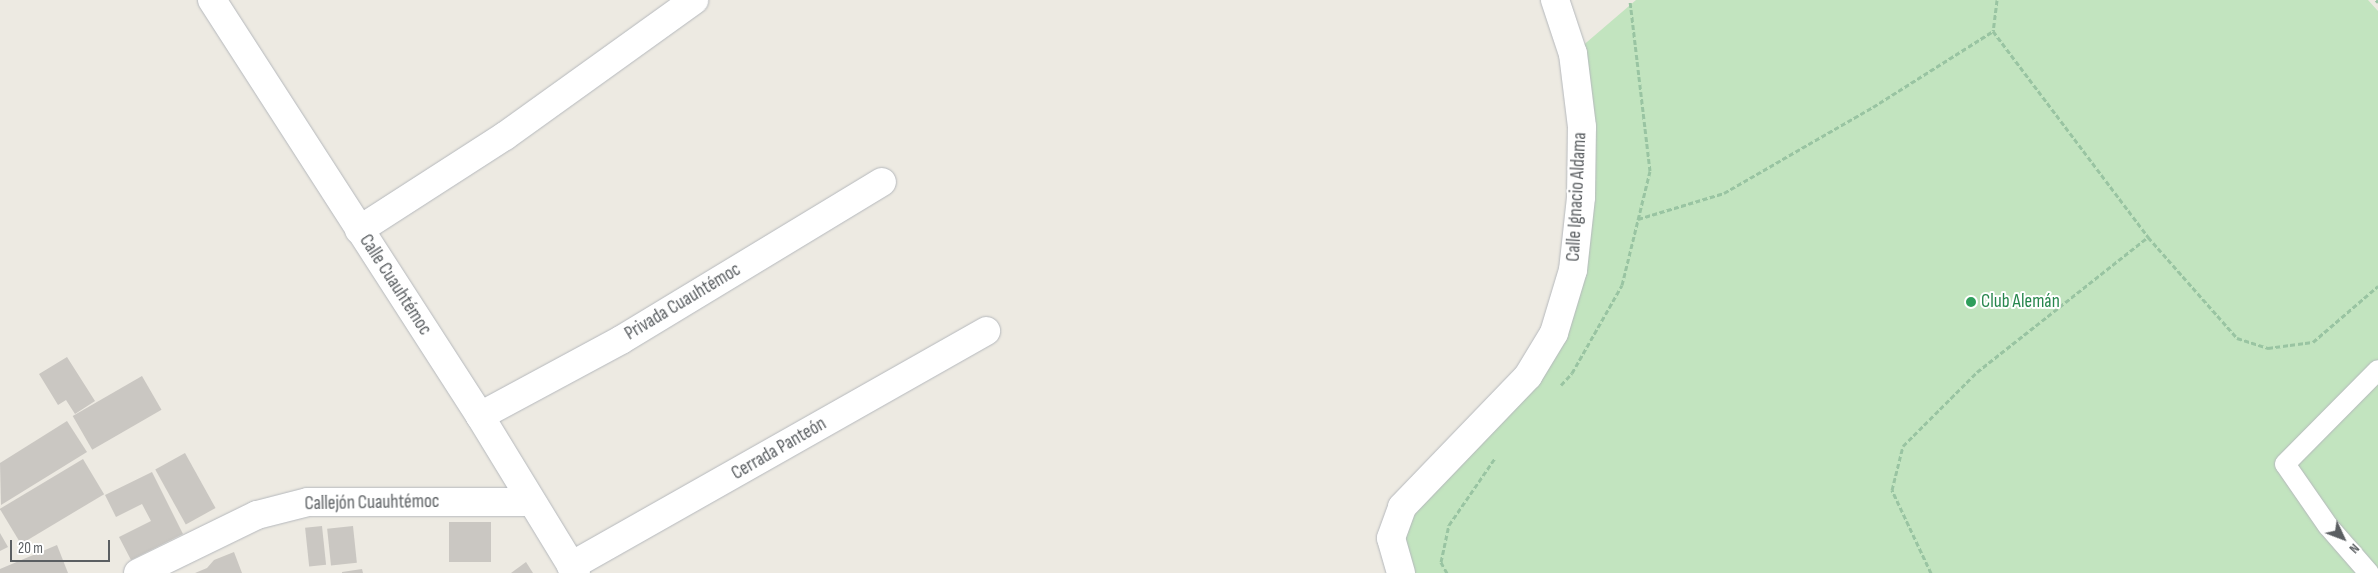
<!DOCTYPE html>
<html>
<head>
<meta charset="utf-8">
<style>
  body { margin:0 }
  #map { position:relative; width:2378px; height:573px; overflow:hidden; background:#edeae2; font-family:"Sofia Sans Condensed",sans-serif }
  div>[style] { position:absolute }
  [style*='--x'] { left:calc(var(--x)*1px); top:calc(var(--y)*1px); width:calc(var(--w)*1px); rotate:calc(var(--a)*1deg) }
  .green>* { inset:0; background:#c2e4bf }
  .building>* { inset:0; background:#cac7c2; transform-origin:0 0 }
  .path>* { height:3px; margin-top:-1.5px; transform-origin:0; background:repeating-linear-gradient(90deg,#99c4a2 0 5px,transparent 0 7.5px) }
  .roads { filter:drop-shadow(0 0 1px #b5b8bc) drop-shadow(0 0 1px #b5b8bc) }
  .service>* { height:20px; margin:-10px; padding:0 10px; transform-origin:10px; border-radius:10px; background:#fff }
  .minor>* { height:28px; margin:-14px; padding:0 14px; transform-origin:14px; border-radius:14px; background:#fff }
  .dots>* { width:14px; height:14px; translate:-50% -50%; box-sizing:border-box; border:2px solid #fff; border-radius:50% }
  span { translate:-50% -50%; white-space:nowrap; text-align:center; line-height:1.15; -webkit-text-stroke:4px #fff; paint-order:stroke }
  .street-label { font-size:19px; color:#5b5f62 }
  .leisure-label { font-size:19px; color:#27864d }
  .left { translate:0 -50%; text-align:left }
  .north { position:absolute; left:2318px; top:513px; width:50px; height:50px; -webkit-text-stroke:4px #fff; paint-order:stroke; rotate:133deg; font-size:14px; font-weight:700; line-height:20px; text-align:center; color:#5b5f62 }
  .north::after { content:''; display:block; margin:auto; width:18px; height:22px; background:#5b5f62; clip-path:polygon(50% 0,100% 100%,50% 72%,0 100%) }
  .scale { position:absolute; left:10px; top:540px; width:100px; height:22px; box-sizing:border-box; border:2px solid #5b5f62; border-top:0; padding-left:6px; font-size:15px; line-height:18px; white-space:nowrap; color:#5b5f62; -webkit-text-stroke:4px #fff; paint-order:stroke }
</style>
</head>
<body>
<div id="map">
  <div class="green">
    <i style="clip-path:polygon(1636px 0,2368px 0,2378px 11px,2378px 573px,1401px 573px,1402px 507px,1528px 376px,1573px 270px,1573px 54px)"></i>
  </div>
  <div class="building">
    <i style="clip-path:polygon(67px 357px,95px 401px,75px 414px,66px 400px,58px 405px,39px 374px)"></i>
    <i style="left:142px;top:376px;width:39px;height:80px;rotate:60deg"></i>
    <i style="clip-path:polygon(67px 421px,87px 452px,1px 505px,0 463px)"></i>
    <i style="left:185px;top:453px;width:63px;height:34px;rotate:61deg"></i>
    <i style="left:83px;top:459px;width:41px;height:97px;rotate:59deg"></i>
    <i style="clip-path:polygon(152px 472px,183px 534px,131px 560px,119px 537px,151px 521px,142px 504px,116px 517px,105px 495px)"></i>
    <i style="left:491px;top:522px;width:40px;height:42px;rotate:90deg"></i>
    <i style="left:322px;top:526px;width:39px;height:17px;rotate:84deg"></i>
    <i style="left:353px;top:526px;width:37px;height:26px;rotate:84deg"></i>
    <i style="clip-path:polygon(0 533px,8px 547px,0 551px)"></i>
    <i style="clip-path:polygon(57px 545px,68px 573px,0 573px,0 569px)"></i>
    <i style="clip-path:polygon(234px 552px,242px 573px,195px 573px,207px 568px,214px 560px)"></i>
    <i style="clip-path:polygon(526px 562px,533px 573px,511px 573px)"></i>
    <i style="clip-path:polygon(362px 569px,363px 573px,342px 573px,342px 572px)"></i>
  </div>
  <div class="path">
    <i style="--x:1997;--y:0;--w:31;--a:97"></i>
    <i style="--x:1993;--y:31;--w:258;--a:53"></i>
    <i style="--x:2148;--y:237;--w:135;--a:48.6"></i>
    <i style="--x:2237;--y:338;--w:33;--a:18"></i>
    <i style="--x:2268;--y:348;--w:45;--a:-7.6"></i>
    <i style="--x:2313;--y:342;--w:86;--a:-40.7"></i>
    <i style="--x:2376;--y:0;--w:3;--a:45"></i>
    <i style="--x:1638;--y:219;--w:90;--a:-16.8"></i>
    <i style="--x:1724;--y:193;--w:172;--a:-30"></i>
    <i style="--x:1873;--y:107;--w:142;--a:-32.3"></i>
    <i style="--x:1561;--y:385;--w:16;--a:-47"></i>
    <i style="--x:1572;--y:373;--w:101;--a:-60.4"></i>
    <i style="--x:1622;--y:285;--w:117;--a:-76.2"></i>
    <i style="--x:1650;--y:171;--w:172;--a:-96.7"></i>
    <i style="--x:1447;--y:573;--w:13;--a:-119"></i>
    <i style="--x:1441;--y:562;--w:38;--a:-78"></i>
    <i style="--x:1449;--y:525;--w:81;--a:-55.5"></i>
    <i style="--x:1931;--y:573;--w:92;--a:-115.2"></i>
    <i style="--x:1892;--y:490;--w:45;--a:-76"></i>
    <i style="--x:1903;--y:446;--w:105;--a:-45"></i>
    <i style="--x:1977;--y:372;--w:218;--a:-38.3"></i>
  </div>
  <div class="roads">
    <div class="service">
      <i style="--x:2369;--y:573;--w:62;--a:-131.1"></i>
      <i style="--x:2328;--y:526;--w:75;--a:-124.7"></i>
      <i style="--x:2285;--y:464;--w:132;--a:-45.3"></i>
    </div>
    <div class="minor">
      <i style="--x:212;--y:0;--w:495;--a:57.2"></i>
      <i style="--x:480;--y:416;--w:184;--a:58.6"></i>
      <i style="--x:359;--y:230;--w:174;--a:-32.8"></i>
      <i style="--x:505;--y:136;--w:233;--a:-35.7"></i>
      <i style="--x:480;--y:416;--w:160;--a:-28.3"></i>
      <i style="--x:621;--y:340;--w:305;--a:-31.2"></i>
      <i style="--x:571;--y:566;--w:477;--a:-29.5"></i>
      <i style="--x:138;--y:573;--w:132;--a:-26"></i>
      <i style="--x:257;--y:515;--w:53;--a:-14.3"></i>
      <i style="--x:308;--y:502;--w:223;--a:0"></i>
      <i style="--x:1401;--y:573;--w:36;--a:-106"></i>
      <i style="--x:1391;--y:538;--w:33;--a:-70"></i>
      <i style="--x:1402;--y:507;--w:182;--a:-46.1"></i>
      <i style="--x:1528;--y:376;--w:50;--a:-58.8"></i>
      <i style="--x:1554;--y:333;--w:66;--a:-73.2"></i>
      <i style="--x:1573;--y:270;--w:73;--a:-83.7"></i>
      <i style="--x:1581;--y:197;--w:70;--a:-89.2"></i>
      <i style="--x:1582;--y:127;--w:74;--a:-97"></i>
      <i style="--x:1573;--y:54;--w:57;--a:-108.4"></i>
    </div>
  </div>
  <div class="dots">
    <i style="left:1971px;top:302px;background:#2e9e5b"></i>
  </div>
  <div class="street-label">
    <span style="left:1577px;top:197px;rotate:-87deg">Calle Ignacio Aldama</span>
    <span style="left:395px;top:285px;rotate:57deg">Calle Cuauhtémoc</span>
    <span style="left:683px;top:302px;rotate:-31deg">Privada Cuauhtémoc</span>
    <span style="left:779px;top:449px;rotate:-30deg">Cerrada Panteón</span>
    <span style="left:372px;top:503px;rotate:-1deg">Callejón Cuauhtémoc</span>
  </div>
  <div class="leisure-label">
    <span class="left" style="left:1981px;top:302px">Club Alemán</span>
  </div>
  <div class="north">N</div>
  <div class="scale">20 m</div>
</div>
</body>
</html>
